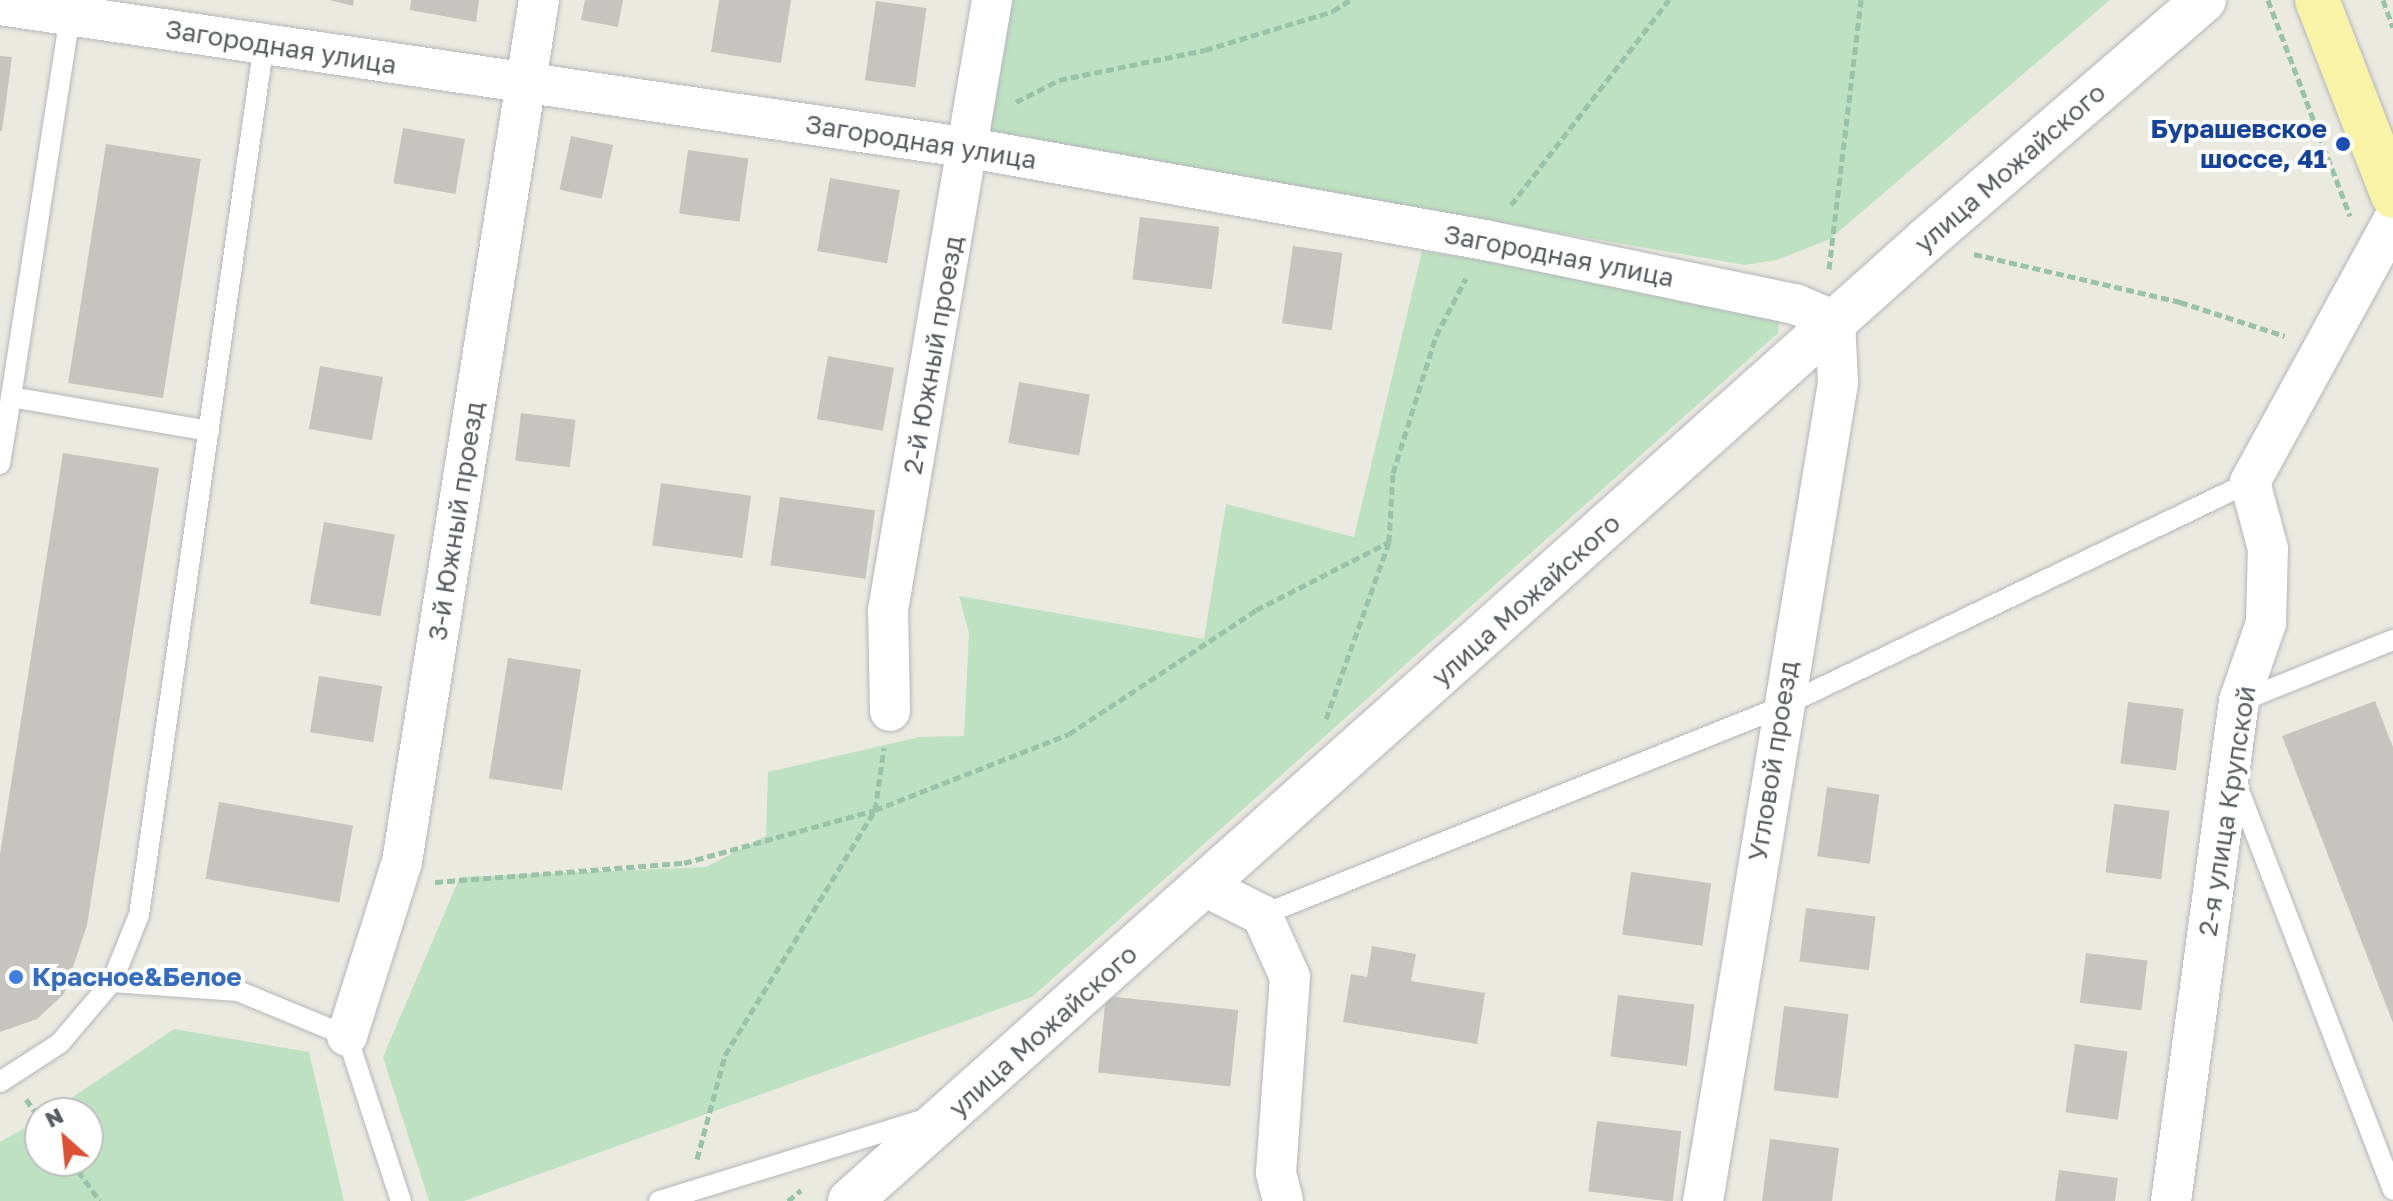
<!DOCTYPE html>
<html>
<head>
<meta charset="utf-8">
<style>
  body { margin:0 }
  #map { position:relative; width:2393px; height:1201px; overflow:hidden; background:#ebeae1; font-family:"Golos Text",sans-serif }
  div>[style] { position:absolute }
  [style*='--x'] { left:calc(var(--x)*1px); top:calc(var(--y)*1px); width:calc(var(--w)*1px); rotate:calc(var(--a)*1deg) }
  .green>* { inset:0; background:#bee2c1 }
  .building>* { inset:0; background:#c6c4be; transform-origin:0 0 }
  .path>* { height:5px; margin-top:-2.5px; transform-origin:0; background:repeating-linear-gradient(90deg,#99c2a8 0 8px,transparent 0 12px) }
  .roads { filter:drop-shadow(0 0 2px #b4b6bb) drop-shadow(0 0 2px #b4b6bb) }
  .service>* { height:20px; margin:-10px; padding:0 10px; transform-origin:10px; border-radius:10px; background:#fff }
  .minor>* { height:40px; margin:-20px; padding:0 20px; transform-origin:20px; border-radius:20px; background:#fff }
  .secondary>* { height:44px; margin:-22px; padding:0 22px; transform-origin:22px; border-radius:22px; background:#fff }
  .primary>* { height:44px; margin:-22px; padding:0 22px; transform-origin:22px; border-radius:22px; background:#f9f3a8 }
  .dots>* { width:22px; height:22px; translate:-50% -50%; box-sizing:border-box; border:4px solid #fff; border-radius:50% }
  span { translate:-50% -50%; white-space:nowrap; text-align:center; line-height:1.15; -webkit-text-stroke:8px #fff; paint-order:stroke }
  .street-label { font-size:26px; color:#595c61 }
  .transit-label { font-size:26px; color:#164399; font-weight:700 }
  .right { translate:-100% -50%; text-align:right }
  .shop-label { font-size:26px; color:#366cbe; font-weight:700 }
  .left { translate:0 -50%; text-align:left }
  .north { position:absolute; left:24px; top:1097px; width:80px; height:80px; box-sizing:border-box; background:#fff; border:2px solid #bdbec0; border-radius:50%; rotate:333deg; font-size:22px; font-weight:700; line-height:32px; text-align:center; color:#595c61 }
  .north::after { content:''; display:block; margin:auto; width:28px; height:36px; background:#dd5136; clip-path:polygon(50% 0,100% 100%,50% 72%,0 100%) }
</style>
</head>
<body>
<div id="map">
  <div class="green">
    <i style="clip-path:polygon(1010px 0,2110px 0,1830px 239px,1777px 260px,1745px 265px,990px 135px)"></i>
    <i style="clip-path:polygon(1422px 251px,1744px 301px,1779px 321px,1778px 333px,1032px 997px,464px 1201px,429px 1201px,383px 1057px,460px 877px,706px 867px,766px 836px,768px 772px,919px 737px,964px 736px,969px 633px,959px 596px,1204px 639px,1226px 504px,1354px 537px)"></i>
    <i style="clip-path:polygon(174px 1029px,309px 1052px,344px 1201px,0 1201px,0 1142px,40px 1119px,40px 1161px,88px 1161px,88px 1113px,49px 1113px)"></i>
  </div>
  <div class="building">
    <i style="clip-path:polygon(329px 0,354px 0,353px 6px)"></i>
    <i style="clip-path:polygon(411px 0,479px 0,476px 22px,410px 10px)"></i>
    <i style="clip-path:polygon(585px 0,623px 0,618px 27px,581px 20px)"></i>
    <i style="clip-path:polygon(719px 0,791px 0,781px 63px,711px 52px)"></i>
    <i style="left:876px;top:1px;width:51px;height:80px;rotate:8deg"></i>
    <i style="clip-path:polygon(0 56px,12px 57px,2px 131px,0 131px)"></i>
    <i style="left:403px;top:128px;width:63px;height:56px;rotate:10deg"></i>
    <i style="left:571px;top:136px;width:43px;height:55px;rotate:12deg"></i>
    <i style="left:106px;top:144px;width:96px;height:242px;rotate:9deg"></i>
    <i style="left:688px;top:150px;width:61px;height:64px;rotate:8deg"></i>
    <i style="left:830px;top:178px;width:71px;height:74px;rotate:10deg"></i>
    <i style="left:1140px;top:217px;width:80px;height:63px;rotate:7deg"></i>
    <i style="left:1293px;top:246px;width:50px;height:78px;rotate:8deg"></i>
    <i style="left:828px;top:356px;width:67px;height:64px;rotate:10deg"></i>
    <i style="left:320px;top:366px;width:64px;height:64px;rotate:10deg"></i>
    <i style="left:1019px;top:382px;width:72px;height:62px;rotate:10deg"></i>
    <i style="left:521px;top:413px;width:55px;height:48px;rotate:7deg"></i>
    <i style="clip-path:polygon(63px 453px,159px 468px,87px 925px,64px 994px,37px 1019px,0 1032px,0 854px)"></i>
    <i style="left:661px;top:483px;width:91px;height:63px;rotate:8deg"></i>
    <i style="left:780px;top:497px;width:96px;height:69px;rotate:8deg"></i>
    <i style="left:324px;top:522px;width:72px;height:83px;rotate:10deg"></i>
    <i style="left:508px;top:658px;width:74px;height:122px;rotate:9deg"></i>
    <i style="left:319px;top:676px;width:64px;height:57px;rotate:9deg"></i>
    <i style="clip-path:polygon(2375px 701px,2393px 747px,2393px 1023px,2282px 736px)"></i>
    <i style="left:2128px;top:702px;width:56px;height:62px;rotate:7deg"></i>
    <i style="left:1827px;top:787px;width:53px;height:70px;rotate:8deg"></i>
    <i style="left:219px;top:802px;width:136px;height:78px;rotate:10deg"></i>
    <i style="left:2114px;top:804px;width:56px;height:69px;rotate:7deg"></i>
    <i style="left:1631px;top:872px;width:81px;height:63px;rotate:8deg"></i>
    <i style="left:1806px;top:908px;width:70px;height:54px;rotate:7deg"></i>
    <i style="clip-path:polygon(1372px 946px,1416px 954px,1411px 981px,1485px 993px,1477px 1044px,1343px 1022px,1351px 974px,1367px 977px)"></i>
    <i style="left:2086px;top:953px;width:62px;height:50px;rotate:7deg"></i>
    <i style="left:1618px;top:995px;width:77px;height:62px;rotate:7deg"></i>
    <i style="left:1106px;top:996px;width:133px;height:77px;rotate:6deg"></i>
    <i style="left:1784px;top:1006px;width:65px;height:85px;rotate:7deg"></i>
    <i style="left:2075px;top:1044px;width:53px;height:69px;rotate:8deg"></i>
    <i style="left:1597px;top:1121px;width:85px;height:71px;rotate:7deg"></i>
    <i style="clip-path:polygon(1770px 1139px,1839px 1148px,1832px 1201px,1762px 1201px)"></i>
    <i style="clip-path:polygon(2059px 1170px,2118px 1178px,2115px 1201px,2055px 1201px)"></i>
  </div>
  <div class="path">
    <i style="--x:2268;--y:0;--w:231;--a:69.2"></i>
    <i style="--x:2383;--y:0;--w:29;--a:70"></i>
    <i style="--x:1016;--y:102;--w:48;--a:-27.1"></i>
    <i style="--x:1059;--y:80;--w:149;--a:-11.6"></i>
    <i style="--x:1205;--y:50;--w:134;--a:-16.9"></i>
    <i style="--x:1333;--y:11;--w:20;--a:-33"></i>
    <i style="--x:1511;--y:205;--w:259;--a:-52.4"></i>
    <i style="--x:1974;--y:254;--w:212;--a:13.1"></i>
    <i style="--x:2180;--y:302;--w:110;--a:17.9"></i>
    <i style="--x:1829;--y:269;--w:271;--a:-83.2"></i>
    <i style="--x:1326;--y:719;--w:188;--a:-70.4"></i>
    <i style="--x:1389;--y:542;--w:69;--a:-86.7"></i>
    <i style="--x:1393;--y:473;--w:144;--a:-72.6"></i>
    <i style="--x:1436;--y:336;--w:65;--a:-62.7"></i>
    <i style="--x:435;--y:882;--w:250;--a:-4.4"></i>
    <i style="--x:684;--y:863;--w:198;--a:-15.5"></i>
    <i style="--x:875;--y:810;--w:208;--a:-21.4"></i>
    <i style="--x:1069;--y:734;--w:224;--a:-33.5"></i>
    <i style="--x:1256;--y:610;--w:149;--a:-27.1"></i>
    <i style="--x:26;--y:1099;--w:24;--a:55"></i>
    <i style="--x:697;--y:1159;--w:108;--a:-74.9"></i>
    <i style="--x:725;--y:1055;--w:287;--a:-58.5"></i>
    <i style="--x:875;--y:810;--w:63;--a:-81.7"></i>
    <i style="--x:71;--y:1161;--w:49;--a:54.1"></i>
    <i style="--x:788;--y:1201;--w:17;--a:-40"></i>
  </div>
  <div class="roads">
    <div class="service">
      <i style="--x:11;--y:397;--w:386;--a:-81.2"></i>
      <i style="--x:0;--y:464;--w:68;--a:-80.7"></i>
      <i style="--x:11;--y:397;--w:201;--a:9.7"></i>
      <i style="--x:2241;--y:701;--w:164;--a:-21.9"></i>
      <i style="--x:2236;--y:783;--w:436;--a:68.9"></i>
      <i style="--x:1262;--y:915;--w:559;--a:-21.84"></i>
      <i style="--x:1781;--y:707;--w:520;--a:-25.63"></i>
      <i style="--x:112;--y:982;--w:126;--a:4.1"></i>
      <i style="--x:238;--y:991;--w:118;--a:22.4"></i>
      <i style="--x:347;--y:1036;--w:174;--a:71.9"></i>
      <i style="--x:0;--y:1082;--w:72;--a:-33"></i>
      <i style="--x:60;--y:1043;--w:80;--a:-49.6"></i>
      <i style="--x:112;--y:982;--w:72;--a:-68.1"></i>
      <i style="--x:139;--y:915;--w:881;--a:-81.84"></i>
      <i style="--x:659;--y:1201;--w:279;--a:-17.1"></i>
    </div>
    <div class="minor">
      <i style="--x:0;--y:5;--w:980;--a:8.39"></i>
      <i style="--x:970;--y:148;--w:523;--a:10.13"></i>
      <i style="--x:1485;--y:240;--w:317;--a:11.7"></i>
      <i style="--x:1795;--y:304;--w:43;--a:23"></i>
      <i style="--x:1835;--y:321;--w:62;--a:87.2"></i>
      <i style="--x:1838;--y:383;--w:829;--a:99.37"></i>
      <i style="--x:890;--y:711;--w:101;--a:-91.1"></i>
      <i style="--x:888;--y:610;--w:619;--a:-80.32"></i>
      <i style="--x:1206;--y:887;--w:63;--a:26.6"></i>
      <i style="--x:1262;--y:915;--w:68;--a:65.7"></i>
      <i style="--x:1290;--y:977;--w:196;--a:94.1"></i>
      <i style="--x:1276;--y:1173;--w:29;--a:76"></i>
      <i style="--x:347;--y:1036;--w:182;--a:-72.5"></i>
      <i style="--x:402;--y:862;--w:873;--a:-80.97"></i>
      <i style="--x:2171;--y:1201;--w:505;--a:-82.26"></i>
      <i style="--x:2239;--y:701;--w:83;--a:-70.9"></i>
      <i style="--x:2266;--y:623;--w:74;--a:-88.5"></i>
      <i style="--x:2268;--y:549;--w:69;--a:-105"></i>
      <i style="--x:2250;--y:482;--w:298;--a:-61.3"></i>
    </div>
    <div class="secondary">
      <i style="--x:850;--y:1201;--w:1444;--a:-41.77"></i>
      <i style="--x:1927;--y:239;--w:366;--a:-40.8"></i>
    </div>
    <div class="primary">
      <i style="--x:2317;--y:0;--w:210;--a:68.8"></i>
    </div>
  </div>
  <div class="dots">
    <i style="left:2343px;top:144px;background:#1a4fb4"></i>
    <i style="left:16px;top:977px;background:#3f7fe0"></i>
  </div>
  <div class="street-label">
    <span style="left:281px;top:47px;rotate:9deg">Загородная улица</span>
    <span style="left:921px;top:142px;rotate:9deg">Загородная улица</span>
    <span style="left:2010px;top:168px;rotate:-41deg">улица Можайского</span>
    <span style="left:1559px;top:256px;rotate:11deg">Загородная улица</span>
    <span style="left:933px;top:355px;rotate:-80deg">2-й Южный проезд</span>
    <span style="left:456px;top:521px;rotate:-81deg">3-й Южный проезд</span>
    <span style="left:1526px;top:600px;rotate:-42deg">улица Можайского</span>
    <span style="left:1773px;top:761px;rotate:-81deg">Угловой проезд</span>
    <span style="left:2227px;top:811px;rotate:-81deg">2-я улица Крупской</span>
    <span style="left:1043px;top:1031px;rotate:-42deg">улица Можайского</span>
  </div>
  <div class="transit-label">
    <span class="right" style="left:2327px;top:144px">Бурашевское<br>шоссе, 41</span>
  </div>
  <div class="shop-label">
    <span class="left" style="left:32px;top:977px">Красное&amp;Белое</span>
  </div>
  <div class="north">N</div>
</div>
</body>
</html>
